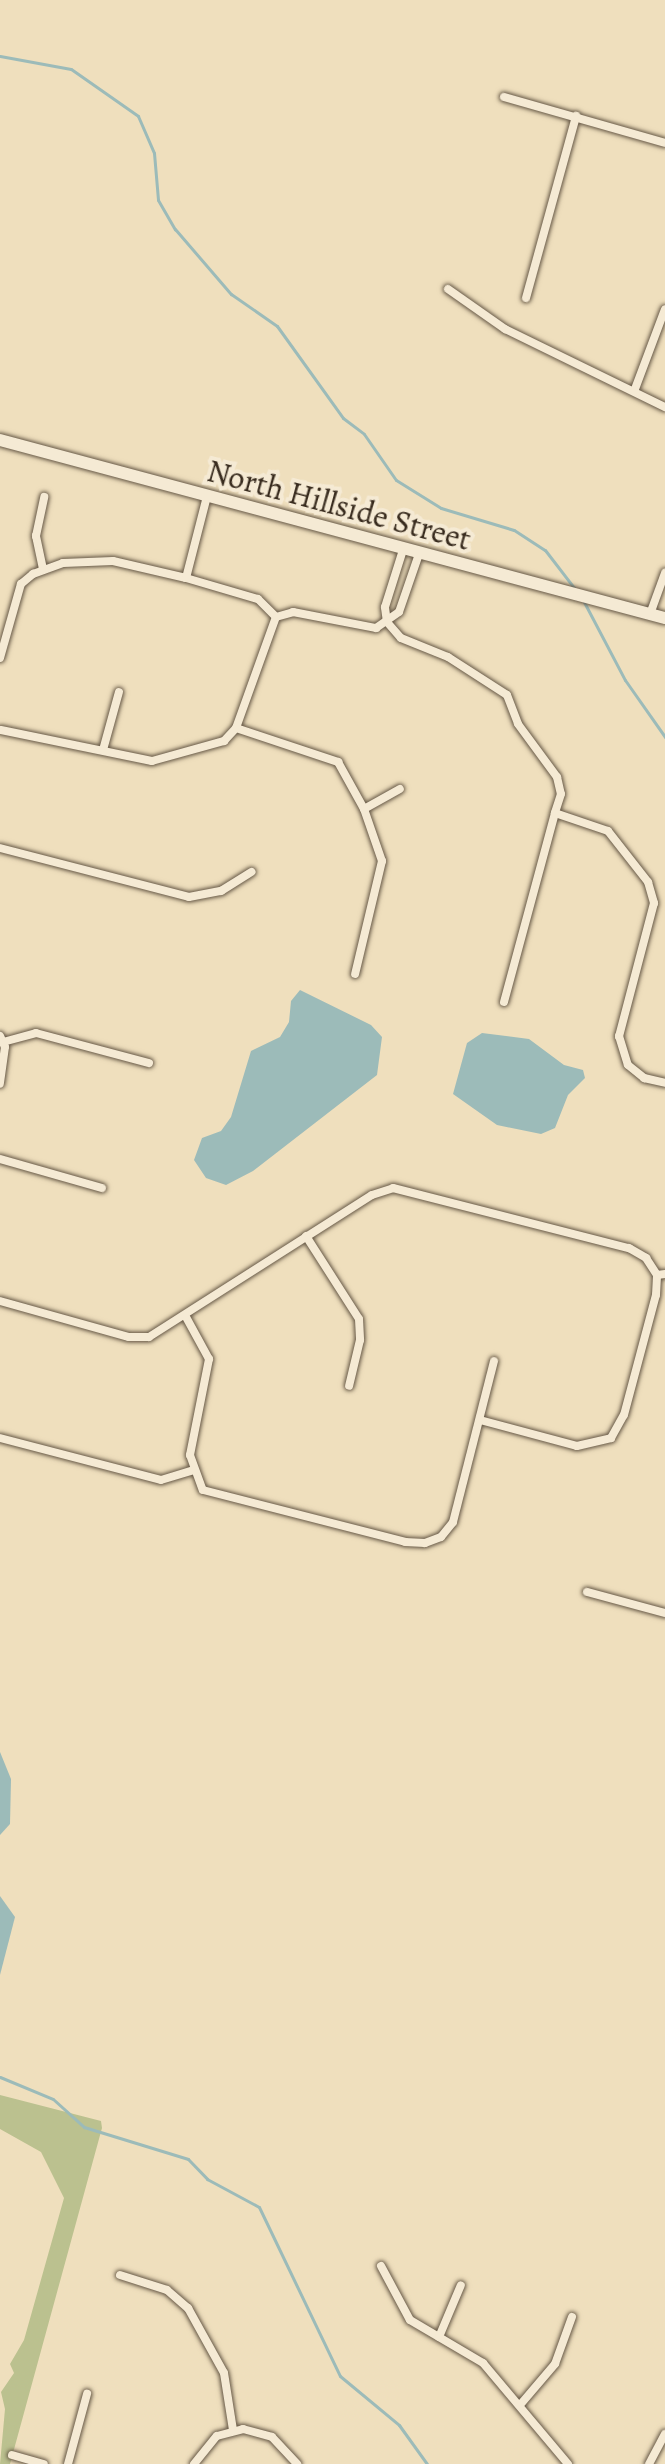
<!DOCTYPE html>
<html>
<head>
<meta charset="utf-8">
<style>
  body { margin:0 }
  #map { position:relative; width:665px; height:2464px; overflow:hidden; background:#efdfbd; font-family:Alegreya,serif }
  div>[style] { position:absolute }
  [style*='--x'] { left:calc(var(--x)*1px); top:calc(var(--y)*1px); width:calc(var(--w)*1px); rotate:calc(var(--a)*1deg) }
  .green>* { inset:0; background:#bbc18f }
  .water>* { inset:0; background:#9cbbb9 }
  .stream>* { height:3px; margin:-1.5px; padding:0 1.5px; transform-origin:1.5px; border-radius:1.5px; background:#9cbbb9 }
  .roads { filter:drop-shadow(0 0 2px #665846) drop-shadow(0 0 2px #665846) }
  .minor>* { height:8px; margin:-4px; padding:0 4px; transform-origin:4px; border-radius:4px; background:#f5ead4 }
  .secondary>* { height:12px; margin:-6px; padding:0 6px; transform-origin:6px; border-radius:6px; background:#f5ead4 }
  span { translate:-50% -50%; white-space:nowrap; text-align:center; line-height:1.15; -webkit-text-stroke:8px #f5ead4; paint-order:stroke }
  .street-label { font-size:32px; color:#382b1e }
</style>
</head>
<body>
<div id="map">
  <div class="green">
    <i style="clip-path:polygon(0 2095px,101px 2121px,102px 2128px,10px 2464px,0 2464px,5px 2409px,1px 2392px,14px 2373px,10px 2364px,24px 2340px,64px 2198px,41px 2152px,0 2129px)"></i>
  </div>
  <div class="water">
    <i style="clip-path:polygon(300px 990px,371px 1025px,382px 1037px,377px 1075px,253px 1171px,226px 1185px,206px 1178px,194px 1160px,202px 1138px,221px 1131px,231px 1117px,251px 1051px,280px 1037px,289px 1022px,291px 1001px)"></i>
    <i style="clip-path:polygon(482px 1033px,529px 1039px,564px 1065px,583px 1070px,585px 1078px,568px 1095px,555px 1128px,541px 1134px,497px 1125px,453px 1094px,467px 1043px)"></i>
    <i style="clip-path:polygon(0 1752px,11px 1779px,10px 1824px,0 1835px)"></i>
    <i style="clip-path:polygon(0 1896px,15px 1917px,0 1975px)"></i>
  </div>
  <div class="stream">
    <i style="--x:0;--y:56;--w:72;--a:10.4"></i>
    <i style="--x:71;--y:69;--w:82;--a:35"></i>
    <i style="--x:138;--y:116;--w:40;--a:66.6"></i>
    <i style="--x:154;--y:153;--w:47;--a:85.1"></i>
    <i style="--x:158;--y:200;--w:34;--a:60"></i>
    <i style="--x:175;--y:229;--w:86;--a:49.3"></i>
    <i style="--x:231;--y:294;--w:56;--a:34.8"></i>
    <i style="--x:277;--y:326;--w:113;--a:54.3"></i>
    <i style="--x:343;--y:418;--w:26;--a:37"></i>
    <i style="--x:364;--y:434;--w:56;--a:55.2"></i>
    <i style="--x:396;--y:480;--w:53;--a:31.9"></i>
    <i style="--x:441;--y:508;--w:76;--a:16.8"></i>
    <i style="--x:514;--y:530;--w:37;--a:33"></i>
    <i style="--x:545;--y:550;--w:49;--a:52.4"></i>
    <i style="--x:584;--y:602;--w:88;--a:62.3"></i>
    <i style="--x:625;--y:680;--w:70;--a:54.9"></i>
    <i style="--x:0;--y:2077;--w:57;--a:22.5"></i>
    <i style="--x:53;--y:2099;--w:42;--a:42.1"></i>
    <i style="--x:84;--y:2127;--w:109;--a:17.1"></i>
    <i style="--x:188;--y:2159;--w:28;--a:46"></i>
    <i style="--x:207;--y:2179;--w:59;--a:28.3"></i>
    <i style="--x:259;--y:2207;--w:187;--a:64.4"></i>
    <i style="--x:340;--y:2376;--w:77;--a:39.7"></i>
    <i style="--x:399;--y:2425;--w:48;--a:54.3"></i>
  </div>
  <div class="roads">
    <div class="minor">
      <i style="--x:504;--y:97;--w:167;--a:15.9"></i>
      <i style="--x:448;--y:289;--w:70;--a:35.1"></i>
      <i style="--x:505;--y:329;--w:178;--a:26"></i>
      <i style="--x:526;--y:298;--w:189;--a:-74.6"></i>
      <i style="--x:635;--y:389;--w:85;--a:-69.4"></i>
      <i style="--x:43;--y:569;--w:34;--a:-102"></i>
      <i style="--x:36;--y:536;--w:40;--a:-78"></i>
      <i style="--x:186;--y:578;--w:85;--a:-75.6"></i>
      <i style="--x:650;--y:614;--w:44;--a:-69.9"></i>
      <i style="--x:387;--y:622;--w:21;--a:49"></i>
      <i style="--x:401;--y:638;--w:51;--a:22"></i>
      <i style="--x:448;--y:657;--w:70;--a:32.8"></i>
      <i style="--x:507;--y:695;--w:31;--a:69"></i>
      <i style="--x:518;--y:724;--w:66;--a:53.7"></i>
      <i style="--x:557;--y:777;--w:17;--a:77"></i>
      <i style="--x:561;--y:794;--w:20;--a:108"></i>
      <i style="--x:555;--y:813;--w:56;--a:18.8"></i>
      <i style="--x:608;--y:831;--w:65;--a:51.9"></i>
      <i style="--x:648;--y:882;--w:22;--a:74"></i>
      <i style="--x:654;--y:903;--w:138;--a:104.7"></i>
      <i style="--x:619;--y:1036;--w:30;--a:73"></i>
      <i style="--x:628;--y:1065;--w:21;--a:39"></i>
      <i style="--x:644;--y:1078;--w:22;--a:13"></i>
      <i style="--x:387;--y:622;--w:15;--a:-98"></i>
      <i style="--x:385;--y:607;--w:60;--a:-72.5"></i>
      <i style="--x:0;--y:658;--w:77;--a:-74.2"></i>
      <i style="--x:21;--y:584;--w:16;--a:-40"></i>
      <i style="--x:33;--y:574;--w:32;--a:-20"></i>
      <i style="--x:63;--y:563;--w:50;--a:-2.3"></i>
      <i style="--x:113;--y:561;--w:75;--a:13.1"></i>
      <i style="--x:186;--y:578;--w:75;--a:16.3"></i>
      <i style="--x:258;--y:599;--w:25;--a:45"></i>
      <i style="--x:236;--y:728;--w:108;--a:18.4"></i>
      <i style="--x:338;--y:762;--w:54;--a:61"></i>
      <i style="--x:364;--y:809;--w:55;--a:70.9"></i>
      <i style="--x:382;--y:861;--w:116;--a:103.4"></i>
      <i style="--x:1;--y:730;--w:154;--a:11.6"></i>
      <i style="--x:152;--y:761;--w:75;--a:-15.5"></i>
      <i style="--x:224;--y:741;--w:18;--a:-47"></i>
      <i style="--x:236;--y:728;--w:118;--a:-70.2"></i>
      <i style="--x:276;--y:617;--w:18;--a:-16"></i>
      <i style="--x:293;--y:612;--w:85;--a:10.9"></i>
      <i style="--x:376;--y:628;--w:28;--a:-35"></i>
      <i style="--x:399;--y:612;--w:61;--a:-71"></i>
      <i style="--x:103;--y:750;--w:60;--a:-74.6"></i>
      <i style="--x:364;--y:809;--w:41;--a:-29.1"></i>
      <i style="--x:0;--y:848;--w:195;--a:14.5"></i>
      <i style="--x:189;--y:897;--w:33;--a:-11"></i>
      <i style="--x:221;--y:891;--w:36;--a:-32"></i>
      <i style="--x:504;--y:1002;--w:196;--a:-74.9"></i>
      <i style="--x:0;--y:1036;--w:12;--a:66"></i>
      <i style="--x:5;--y:1047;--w:37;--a:98"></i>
      <i style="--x:3;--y:1042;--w:34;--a:-15"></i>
      <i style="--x:36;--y:1033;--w:117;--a:14.9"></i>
      <i style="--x:0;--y:1159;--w:106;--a:15.9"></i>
      <i style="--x:306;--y:1236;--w:98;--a:57.4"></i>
      <i style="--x:359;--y:1319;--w:21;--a:87"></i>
      <i style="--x:360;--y:1340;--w:47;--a:103.4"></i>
      <i style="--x:0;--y:1301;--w:134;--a:15.6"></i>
      <i style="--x:129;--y:1337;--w:20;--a:0"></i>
      <i style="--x:149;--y:1337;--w:264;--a:-32.5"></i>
      <i style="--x:372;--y:1195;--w:22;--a:-18"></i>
      <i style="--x:393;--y:1188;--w:244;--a:14.3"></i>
      <i style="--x:629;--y:1248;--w:20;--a:30"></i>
      <i style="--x:646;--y:1258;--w:20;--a:57"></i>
      <i style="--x:657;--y:1275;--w:8;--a:-7"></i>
      <i style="--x:186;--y:1317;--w:48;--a:61.3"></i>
      <i style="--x:209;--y:1359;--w:98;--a:101.2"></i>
      <i style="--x:190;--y:1455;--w:37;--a:70"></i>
      <i style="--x:203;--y:1490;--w:209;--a:14.4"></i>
      <i style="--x:405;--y:1542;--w:20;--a:3"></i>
      <i style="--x:425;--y:1543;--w:17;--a:-21"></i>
      <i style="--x:441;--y:1537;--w:19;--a:-51"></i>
      <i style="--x:453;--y:1522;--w:166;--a:-75.7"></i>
      <i style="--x:480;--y:1420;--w:100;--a:15"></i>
      <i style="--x:577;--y:1446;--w:35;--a:-13"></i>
      <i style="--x:611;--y:1438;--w:26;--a:-61"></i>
      <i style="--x:624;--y:1415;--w:124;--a:-75.1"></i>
      <i style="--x:656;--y:1295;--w:20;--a:-87"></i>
      <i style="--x:0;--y:1438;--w:166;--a:14.6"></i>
      <i style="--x:161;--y:1480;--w:34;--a:-17"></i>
      <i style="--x:587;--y:1592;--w:81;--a:15.1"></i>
      <i style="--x:381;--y:2266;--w:61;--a:61.8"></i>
      <i style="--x:410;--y:2320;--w:85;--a:30.5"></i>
      <i style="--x:483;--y:2363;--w:132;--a:49.9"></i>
      <i style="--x:120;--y:2275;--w:49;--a:17.7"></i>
      <i style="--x:167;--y:2290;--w:28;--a:41"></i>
      <i style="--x:188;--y:2308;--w:74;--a:61"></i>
      <i style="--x:224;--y:2373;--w:58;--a:81"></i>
      <i style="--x:439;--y:2337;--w:56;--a:-67.1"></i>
      <i style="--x:520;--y:2405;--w:54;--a:-49.5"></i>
      <i style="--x:555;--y:2364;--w:50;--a:-70.1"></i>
      <i style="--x:12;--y:2455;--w:33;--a:16"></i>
      <i style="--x:68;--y:2464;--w:73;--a:-74.8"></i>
      <i style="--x:194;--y:2464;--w:36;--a:-51"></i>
      <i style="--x:217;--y:2436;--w:27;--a:-15"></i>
      <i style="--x:243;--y:2429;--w:30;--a:15"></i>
      <i style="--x:272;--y:2437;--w:37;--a:47"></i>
      <i style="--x:649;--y:2464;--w:34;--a:-62"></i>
    </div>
    <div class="secondary">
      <i style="--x:0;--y:440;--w:688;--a:14.99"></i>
    </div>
  </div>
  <div class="street-label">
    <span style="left:339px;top:505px;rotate:15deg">North Hillside Street</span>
  </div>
</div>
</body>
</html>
